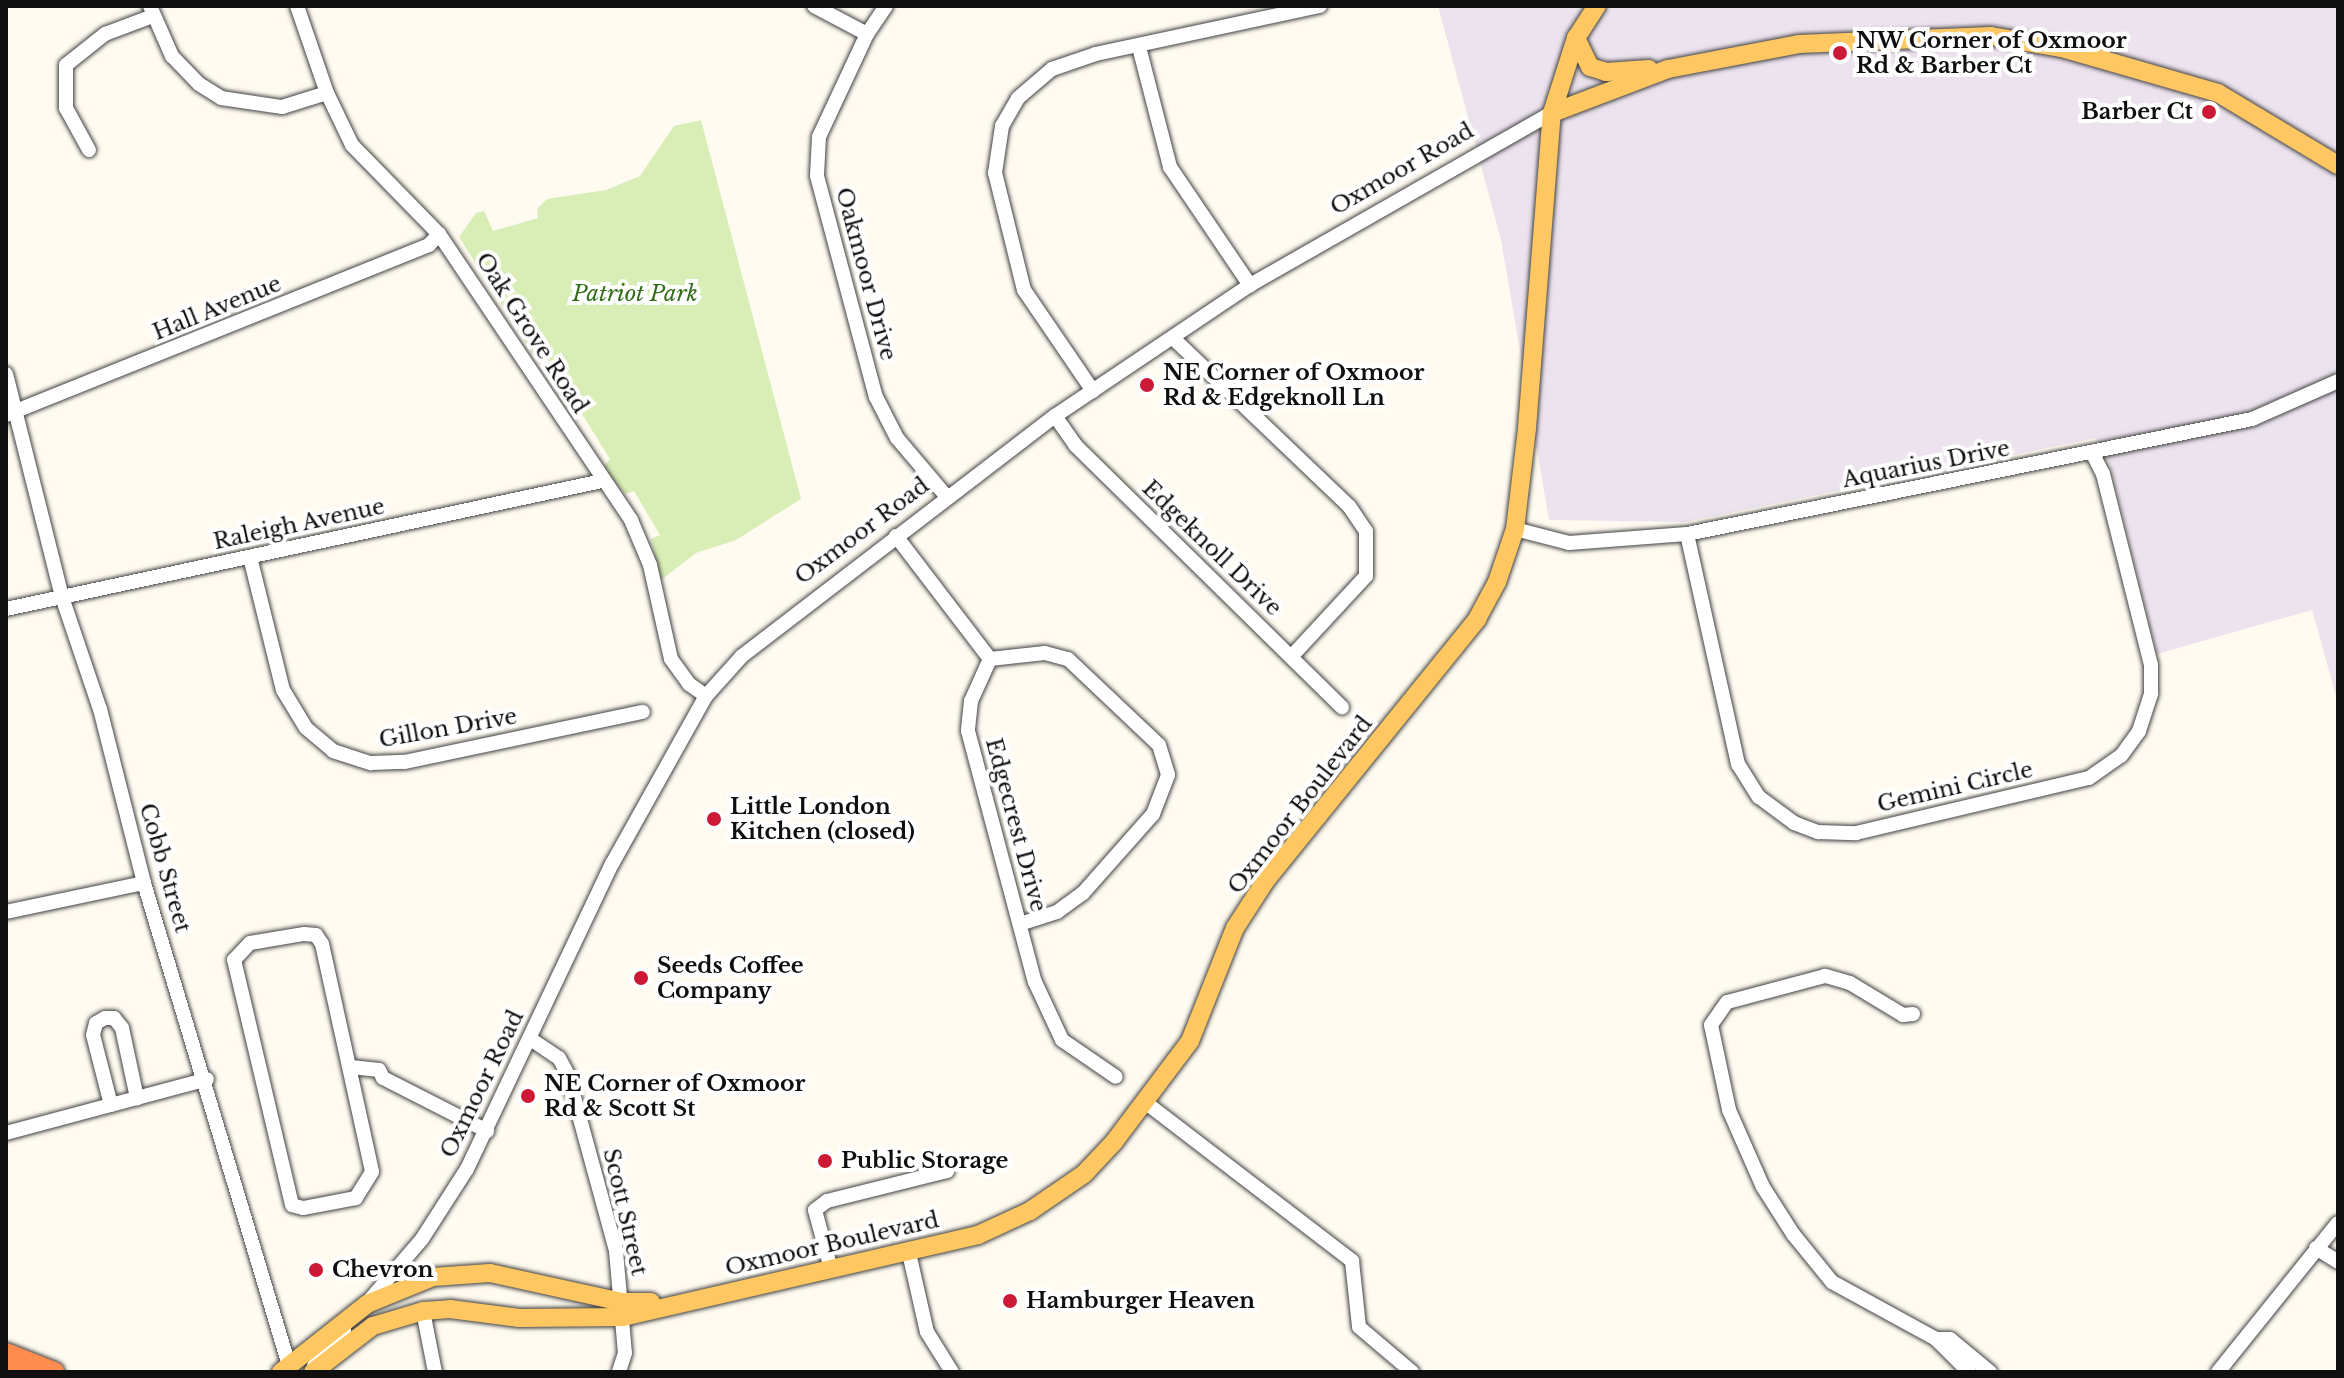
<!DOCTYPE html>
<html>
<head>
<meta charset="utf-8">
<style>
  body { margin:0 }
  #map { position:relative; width:2344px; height:1378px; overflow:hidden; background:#fffbf1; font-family:"Libre Baskerville",serif }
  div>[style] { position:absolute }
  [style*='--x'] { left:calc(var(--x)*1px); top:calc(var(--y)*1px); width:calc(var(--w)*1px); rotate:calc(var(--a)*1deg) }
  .industrial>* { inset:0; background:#ece3ee }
  .green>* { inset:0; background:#d9edb6 }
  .roads { filter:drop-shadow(0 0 2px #424242) drop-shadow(0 0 2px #424242) }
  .minor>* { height:14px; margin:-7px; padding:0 7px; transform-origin:7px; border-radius:7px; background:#fff }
  .major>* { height:18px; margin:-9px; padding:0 9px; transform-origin:9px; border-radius:9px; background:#ffc761 }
  .highway>* { height:20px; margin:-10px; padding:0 10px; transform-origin:10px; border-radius:10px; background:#ff8c4f }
  .dots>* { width:22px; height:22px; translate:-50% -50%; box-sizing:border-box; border:4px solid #fff; border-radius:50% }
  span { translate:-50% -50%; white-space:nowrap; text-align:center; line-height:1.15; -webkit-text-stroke:8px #fff; paint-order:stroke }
  .poi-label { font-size:22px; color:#0f0f0f; font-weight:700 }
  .left { translate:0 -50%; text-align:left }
  .right { translate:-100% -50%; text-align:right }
  .street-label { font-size:22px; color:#0f0f0f }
  .park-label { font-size:22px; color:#346d19; font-style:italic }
  .frame { position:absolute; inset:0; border:8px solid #0f0f0f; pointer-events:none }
</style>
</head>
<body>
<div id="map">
  <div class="industrial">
    <i style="clip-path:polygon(1438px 6px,2338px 6px,2338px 703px,2312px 610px,2157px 654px,2110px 464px,2096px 438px,1685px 522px,1549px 520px,1501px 240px)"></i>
  </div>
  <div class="green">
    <i style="clip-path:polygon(701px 120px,801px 499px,736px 540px,696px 553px,661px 580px,651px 539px,660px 535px,634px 491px,625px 494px,603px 467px,610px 459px,542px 350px,533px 354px,459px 237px,476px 213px,484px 211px,493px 231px,538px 218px,537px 209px,547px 199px,606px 190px,640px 176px,674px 126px)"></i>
  </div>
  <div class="roads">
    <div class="minor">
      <i style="--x:150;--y:6;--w:55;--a:66.3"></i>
      <i style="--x:172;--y:56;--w:39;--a:46"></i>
      <i style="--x:199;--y:84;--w:26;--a:32"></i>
      <i style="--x:221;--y:98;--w:62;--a:8.4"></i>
      <i style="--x:282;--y:107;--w:47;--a:-17.3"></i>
      <i style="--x:297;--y:6;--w:92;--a:71"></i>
      <i style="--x:327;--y:93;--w:58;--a:64.3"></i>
      <i style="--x:352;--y:145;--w:124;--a:45.7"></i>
      <i style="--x:439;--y:234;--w:344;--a:56.1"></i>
      <i style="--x:631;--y:520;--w:49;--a:67.1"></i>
      <i style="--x:650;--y:565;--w:96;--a:77.4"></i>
      <i style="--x:671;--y:659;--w:31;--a:54"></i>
      <i style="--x:689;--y:684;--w:21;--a:35"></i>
      <i style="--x:814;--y:6;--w:60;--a:27.8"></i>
      <i style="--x:886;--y:6;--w:34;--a:124"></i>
      <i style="--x:867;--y:34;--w:114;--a:115"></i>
      <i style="--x:819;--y:137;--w:39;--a:93"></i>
      <i style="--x:817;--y:176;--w:229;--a:75.1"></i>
      <i style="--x:876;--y:397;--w:46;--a:62.9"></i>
      <i style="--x:897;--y:438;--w:77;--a:49.7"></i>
      <i style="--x:1139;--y:47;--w:124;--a:75.5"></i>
      <i style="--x:1170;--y:167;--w:143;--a:55.9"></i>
      <i style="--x:89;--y:150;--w:48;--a:-118.7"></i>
      <i style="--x:66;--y:108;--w:43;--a:-90"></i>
      <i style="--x:66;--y:65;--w:50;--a:-38.5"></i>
      <i style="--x:105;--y:34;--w:51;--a:-20.6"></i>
      <i style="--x:1175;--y:340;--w:240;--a:43.7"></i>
      <i style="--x:1349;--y:506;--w:30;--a:56"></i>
      <i style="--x:1366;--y:531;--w:45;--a:90"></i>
      <i style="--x:1366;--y:576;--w:109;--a:132.8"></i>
      <i style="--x:6;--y:374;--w:230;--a:75.9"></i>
      <i style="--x:62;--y:597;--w:118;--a:71.3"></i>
      <i style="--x:100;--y:709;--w:179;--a:75.8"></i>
      <i style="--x:144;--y:883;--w:511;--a:73.27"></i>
      <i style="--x:1093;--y:391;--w:122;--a:-124.3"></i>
      <i style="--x:1024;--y:290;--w:121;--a:-103.9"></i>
      <i style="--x:995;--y:173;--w:48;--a:-81.5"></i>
      <i style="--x:1002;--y:126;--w:32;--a:-60"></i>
      <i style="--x:1018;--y:98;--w:45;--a:-40.5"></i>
      <i style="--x:1052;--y:69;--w:46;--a:-18.8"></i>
      <i style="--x:1096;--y:54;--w:229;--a:-12.1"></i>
      <i style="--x:6;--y:415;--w:456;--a:-21.9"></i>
      <i style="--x:429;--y:245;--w:15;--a:-48"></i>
      <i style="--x:1055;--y:416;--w:37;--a:55"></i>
      <i style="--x:1076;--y:446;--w:373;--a:44.5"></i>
      <i style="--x:1515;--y:529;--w:56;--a:14.5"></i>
      <i style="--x:1569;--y:543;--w:118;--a:-4.4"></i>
      <i style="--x:1687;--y:534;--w:577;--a:-11.5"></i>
      <i style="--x:2252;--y:419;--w:94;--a:-23.8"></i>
      <i style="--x:1687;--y:534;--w:236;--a:77.5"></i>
      <i style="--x:1738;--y:764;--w:39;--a:58"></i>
      <i style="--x:1759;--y:797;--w:44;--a:36.6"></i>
      <i style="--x:1794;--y:823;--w:26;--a:21"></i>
      <i style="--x:1818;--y:832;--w:38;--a:2"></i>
      <i style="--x:1856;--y:833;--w:239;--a:-13.3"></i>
      <i style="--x:2089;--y:778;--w:39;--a:-35"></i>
      <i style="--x:2121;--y:756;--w:31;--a:-54"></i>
      <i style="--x:2139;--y:731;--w:40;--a:-72"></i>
      <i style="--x:2151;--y:693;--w:28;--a:-90"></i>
      <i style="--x:2151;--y:665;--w:197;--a:-104.1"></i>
      <i style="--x:2103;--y:474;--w:22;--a:-117"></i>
      <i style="--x:896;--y:536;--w:155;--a:52.6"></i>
      <i style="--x:250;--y:557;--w:137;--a:76.1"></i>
      <i style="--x:283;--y:690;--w:44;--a:58.8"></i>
      <i style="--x:306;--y:728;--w:35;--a:40"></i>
      <i style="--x:333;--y:751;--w:40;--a:18"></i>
      <i style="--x:371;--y:763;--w:34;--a:-2"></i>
      <i style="--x:405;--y:762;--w:243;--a:-11.9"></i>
      <i style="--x:6;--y:609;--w:610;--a:-12.12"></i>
      <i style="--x:990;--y:659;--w:46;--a:114.3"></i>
      <i style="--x:971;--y:701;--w:30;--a:96"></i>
      <i style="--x:968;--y:731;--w:260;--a:75.1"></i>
      <i style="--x:1035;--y:982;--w:64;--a:65"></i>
      <i style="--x:1062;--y:1040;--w:65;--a:34.4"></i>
      <i style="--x:990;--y:659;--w:55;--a:-6.2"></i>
      <i style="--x:1045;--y:653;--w:24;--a:15"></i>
      <i style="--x:1068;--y:659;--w:125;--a:43.4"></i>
      <i style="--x:1159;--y:745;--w:31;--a:73"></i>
      <i style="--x:1168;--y:775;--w:42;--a:111"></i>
      <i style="--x:1153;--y:814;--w:106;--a:131.5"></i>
      <i style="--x:1083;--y:893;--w:32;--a:144"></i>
      <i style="--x:1057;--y:912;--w:39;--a:162"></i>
      <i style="--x:6;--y:912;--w:141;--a:-11.9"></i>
      <i style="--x:304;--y:934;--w:12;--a:5"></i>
      <i style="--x:316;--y:935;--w:11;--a:56"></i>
      <i style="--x:322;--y:944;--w:233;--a:77.6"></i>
      <i style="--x:372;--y:1172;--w:31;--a:122"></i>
      <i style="--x:356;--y:1198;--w:54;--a:169.3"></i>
      <i style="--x:303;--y:1208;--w:11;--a:-165"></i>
      <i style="--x:292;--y:1205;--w:252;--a:-103.3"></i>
      <i style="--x:234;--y:960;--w:23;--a:-47"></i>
      <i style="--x:250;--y:943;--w:55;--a:-9.5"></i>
      <i style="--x:1913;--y:1014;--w:10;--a:174"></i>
      <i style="--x:1903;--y:1015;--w:62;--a:-148.9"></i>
      <i style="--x:1850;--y:983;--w:26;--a:-164"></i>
      <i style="--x:1825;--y:976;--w:101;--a:165.1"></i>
      <i style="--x:1727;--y:1002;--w:28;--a:125"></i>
      <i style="--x:1711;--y:1025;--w:87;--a:78"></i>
      <i style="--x:1729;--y:1110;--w:84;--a:66.2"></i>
      <i style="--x:1763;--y:1187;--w:56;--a:57.4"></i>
      <i style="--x:1793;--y:1234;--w:62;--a:50.9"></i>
      <i style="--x:1832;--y:1282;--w:119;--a:28.7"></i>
      <i style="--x:1936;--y:1339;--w:14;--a:0"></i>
      <i style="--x:1950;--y:1339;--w:52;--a:39.5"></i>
      <i style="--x:532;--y:1040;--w:32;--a:34"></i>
      <i style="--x:559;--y:1058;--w:19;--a:62"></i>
      <i style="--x:568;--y:1075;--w:182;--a:74.7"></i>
      <i style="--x:616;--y:1251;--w:102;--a:85"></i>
      <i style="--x:625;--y:1353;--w:20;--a:108"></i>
      <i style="--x:351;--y:1067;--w:28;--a:6"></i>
      <i style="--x:379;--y:1070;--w:9;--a:63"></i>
      <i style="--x:383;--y:1078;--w:117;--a:27"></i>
      <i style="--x:1145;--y:1102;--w:261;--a:37.5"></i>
      <i style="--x:1352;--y:1261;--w:66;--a:83.9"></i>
      <i style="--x:1359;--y:1327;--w:70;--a:40.3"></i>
      <i style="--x:111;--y:1105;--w:72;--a:-104.4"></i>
      <i style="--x:93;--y:1035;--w:12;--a:-76"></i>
      <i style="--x:96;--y:1023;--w:10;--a:-29"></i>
      <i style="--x:105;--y:1018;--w:9;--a:0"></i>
      <i style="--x:114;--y:1018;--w:13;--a:51"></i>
      <i style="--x:122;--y:1028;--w:72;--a:77.9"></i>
      <i style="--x:6;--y:1133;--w:208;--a:-15"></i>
      <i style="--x:2316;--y:1248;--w:26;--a:32"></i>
      <i style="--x:909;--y:1253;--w:81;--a:77.2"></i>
      <i style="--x:927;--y:1332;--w:47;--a:58"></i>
      <i style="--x:831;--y:1269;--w:61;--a:-105.2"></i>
      <i style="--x:815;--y:1210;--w:15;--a:-37"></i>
      <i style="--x:827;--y:1201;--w:124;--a:-14"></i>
      <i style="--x:368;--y:1302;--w:83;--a:-49.4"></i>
      <i style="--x:422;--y:1239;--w:83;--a:-57.3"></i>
      <i style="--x:467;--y:1169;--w:338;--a:-64.6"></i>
      <i style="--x:612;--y:864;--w:193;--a:-60.8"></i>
      <i style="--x:706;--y:696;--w:54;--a:-48"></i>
      <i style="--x:742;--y:656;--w:394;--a:-37.5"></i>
      <i style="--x:1055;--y:416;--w:235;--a:-33.9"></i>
      <i style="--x:1250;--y:285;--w:348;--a:-29.7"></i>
      <i style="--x:423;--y:1311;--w:62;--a:78.9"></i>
      <i style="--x:1936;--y:1339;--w:47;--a:45"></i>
      <i style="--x:314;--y:1366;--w:47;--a:-50.2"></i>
      <i style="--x:2218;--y:1372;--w:191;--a:-51.2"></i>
    </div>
    <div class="major">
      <i style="--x:1576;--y:38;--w:32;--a:64"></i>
      <i style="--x:1590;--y:67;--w:17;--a:17"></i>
      <i style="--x:1606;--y:72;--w:43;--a:-4"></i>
      <i style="--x:1552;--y:113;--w:124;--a:-20.8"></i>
      <i style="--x:1668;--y:69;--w:133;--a:-10.8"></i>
      <i style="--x:1799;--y:44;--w:192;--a:-2.4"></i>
      <i style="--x:1991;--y:36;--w:72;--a:9.6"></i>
      <i style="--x:2062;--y:48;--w:162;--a:16.1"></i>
      <i style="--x:2218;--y:93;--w:140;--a:31"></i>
      <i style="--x:281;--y:1372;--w:110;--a:-38.3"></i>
      <i style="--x:367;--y:1304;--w:71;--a:-22.2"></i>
      <i style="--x:433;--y:1277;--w:57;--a:-4"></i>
      <i style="--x:490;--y:1273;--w:135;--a:12.4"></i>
      <i style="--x:622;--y:1302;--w:29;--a:0"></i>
      <i style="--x:313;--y:1372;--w:76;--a:-37.5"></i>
      <i style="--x:373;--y:1326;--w:52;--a:-16.7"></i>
      <i style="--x:423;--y:1311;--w:27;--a:-4"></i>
      <i style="--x:450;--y:1309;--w:70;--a:7.4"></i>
      <i style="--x:519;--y:1318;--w:104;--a:-0.6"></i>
      <i style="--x:623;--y:1317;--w:364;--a:-13"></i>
      <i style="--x:978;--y:1235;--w:57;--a:-24.8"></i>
      <i style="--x:1030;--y:1211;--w:65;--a:-34.4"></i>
      <i style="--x:1084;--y:1174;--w:44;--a:-46.8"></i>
      <i style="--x:1114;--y:1142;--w:126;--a:-53"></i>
      <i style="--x:1190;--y:1041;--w:122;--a:-68.3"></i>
      <i style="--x:1235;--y:928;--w:57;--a:-57.1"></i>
      <i style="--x:1266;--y:880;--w:336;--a:-51"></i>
      <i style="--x:1477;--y:619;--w:42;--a:-61.6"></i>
      <i style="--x:1497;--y:582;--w:56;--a:-71.2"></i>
      <i style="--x:1515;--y:529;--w:102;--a:-83.2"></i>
      <i style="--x:1527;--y:428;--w:316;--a:-85.5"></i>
      <i style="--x:1552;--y:113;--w:79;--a:-72.3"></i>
      <i style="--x:1576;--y:38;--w:38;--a:-57"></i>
    </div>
    <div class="highway">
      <i style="--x:6;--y:1353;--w:52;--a:21.6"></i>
      <i style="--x:6;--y:1369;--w:9;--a:18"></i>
    </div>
  </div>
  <div class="dots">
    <i style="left:1840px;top:53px;background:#cc1a36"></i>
    <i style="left:2209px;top:112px;background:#cc1a36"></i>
    <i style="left:1147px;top:385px;background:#cc1a36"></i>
    <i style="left:714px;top:819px;background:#cc1a36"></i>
    <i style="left:641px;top:978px;background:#cc1a36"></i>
    <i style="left:528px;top:1096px;background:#cc1a36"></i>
    <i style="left:825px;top:1161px;background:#cc1a36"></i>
    <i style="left:316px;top:1270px;background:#cc1a36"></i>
    <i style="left:1010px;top:1301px;background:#cc1a36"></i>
  </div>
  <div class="poi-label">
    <span class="left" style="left:1856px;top:53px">NW Corner of Oxmoor<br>Rd &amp; Barber Ct</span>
    <span class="right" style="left:2193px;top:112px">Barber Ct</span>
    <span class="left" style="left:1163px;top:385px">NE Corner of Oxmoor<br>Rd &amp; Edgeknoll Ln</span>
    <span class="left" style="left:730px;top:819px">Little London<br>Kitchen (closed)</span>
    <span class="left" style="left:657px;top:978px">Seeds Coffee<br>Company</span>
    <span class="left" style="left:544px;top:1096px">NE Corner of Oxmoor<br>Rd &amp; Scott St</span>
    <span class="left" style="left:841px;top:1161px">Public Storage</span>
    <span class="left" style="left:332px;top:1270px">Chevron</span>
    <span class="left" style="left:1026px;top:1301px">Hamburger Heaven</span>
  </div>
  <div class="street-label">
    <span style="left:1402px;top:169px;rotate:-30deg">Oxmoor Road</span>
    <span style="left:866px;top:274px;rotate:75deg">Oakmoor Drive</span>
    <span style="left:217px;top:308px;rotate:-22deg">Hall Avenue</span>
    <span style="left:532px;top:333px;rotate:57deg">Oak Grove Road</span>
    <span style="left:1926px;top:464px;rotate:-11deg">Aquarius Drive</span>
    <span style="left:299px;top:524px;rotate:-12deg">Raleigh Avenue</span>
    <span style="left:862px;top:531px;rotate:-37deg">Oxmoor Road</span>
    <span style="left:1212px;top:548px;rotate:44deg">Edgeknoll Drive</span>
    <span style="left:448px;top:728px;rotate:-10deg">Gillon Drive</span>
    <span style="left:1955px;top:787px;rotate:-13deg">Gemini Circle</span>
    <span style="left:1300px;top:805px;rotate:-52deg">Oxmoor Boulevard</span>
    <span style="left:1016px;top:825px;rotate:75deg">Edgecrest Drive</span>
    <span style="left:165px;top:868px;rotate:74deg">Cobb Street</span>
    <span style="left:482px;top:1084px;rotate:-64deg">Oxmoor Road</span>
    <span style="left:625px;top:1212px;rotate:77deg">Scott Street</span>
    <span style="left:832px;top:1244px;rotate:-13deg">Oxmoor Boulevard</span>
  </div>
  <div class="park-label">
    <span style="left:635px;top:294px">Patriot Park</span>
  </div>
  <div class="frame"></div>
</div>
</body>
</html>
